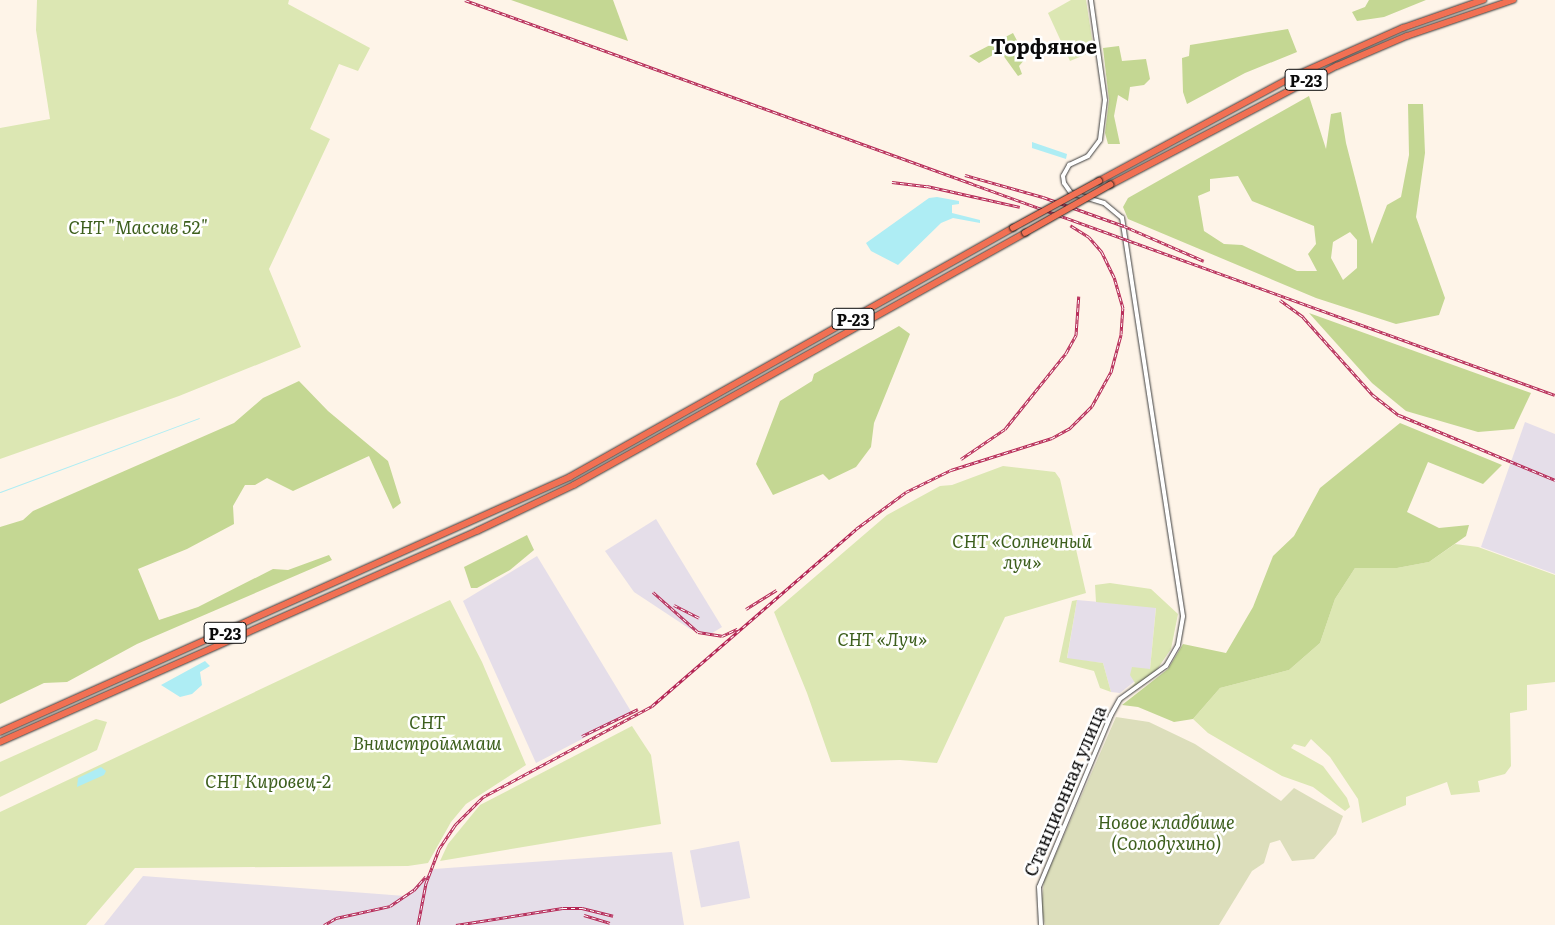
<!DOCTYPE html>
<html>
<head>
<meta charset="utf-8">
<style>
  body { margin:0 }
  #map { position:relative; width:1555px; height:925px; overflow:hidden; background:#fef4e8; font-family:Literata,serif }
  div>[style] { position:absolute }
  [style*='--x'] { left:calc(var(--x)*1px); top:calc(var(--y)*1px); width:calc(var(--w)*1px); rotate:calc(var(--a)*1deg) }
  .industrial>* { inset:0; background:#e5dee9; transform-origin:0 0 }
  .green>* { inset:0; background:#dce7b3 }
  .forest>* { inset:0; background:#c4d793 }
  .cemetery>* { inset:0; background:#dcdebb }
  .water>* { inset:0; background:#aeedf4 }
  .stream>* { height:1px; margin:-0.5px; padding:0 0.5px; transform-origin:0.5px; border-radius:0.5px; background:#aeedf4 }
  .roads { filter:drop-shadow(0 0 1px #3d3d3d) drop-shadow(0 0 1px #3d3d3d) }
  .minor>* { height:4px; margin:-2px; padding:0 2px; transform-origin:2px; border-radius:2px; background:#fff }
  .highway>* { height:5.5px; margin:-2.75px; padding:0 2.75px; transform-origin:2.75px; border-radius:2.75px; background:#f17053 }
  .rail>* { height:3px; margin-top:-1.5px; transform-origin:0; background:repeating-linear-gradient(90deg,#fff 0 4px,#b52755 0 8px); box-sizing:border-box; border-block:1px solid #b52755 }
  .bridges { filter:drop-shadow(0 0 1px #1b1b1b) drop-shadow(0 0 1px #1b1b1b) }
  .highway-bridge>* { height:5.5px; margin:-2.75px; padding:0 2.75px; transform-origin:2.75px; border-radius:2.75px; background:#f17053 }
  span { translate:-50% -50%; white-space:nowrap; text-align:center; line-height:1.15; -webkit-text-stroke:5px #fff; paint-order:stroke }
  .shield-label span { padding:1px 4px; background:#fff; border:1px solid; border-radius:4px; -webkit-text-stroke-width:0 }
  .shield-label { font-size:16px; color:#0a0a0a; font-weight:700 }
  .park-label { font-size:18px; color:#3d5f1d; font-style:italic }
  .street-label { font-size:18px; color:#0a0a0a }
  .quarter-label { font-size:20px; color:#0a0a0a; font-weight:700 }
</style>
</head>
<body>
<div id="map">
  <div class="industrial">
    <i style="clip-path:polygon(1525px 422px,1555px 434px,1555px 574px,1481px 547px)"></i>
    <i style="clip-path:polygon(656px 519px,722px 627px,709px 635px,690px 629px,634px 592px,605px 551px)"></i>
    <i style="clip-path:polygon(537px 556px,632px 713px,536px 763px,463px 601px)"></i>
    <i style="clip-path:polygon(1077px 600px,1156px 607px,1150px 669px,1120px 693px,1111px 692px,1103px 663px,1067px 659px)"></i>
    <i style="left:739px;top:841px;width:58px;height:50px;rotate:79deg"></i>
    <i style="clip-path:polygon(672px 852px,684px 925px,104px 925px,143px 876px,405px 896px,434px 869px)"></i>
  </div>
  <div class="green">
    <i style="clip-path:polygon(37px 0,289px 0,288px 4px,370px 48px,358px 71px,339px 64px,310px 129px,330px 139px,269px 269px,301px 347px,179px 396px,0 459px,0 128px,50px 119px,36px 30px)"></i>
    <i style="clip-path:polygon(1071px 0,1086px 0,1094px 51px,1070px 61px,1048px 13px)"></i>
    <i style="clip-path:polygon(1003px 466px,1055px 472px,1060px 479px,1086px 593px,1005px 617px,937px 763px,900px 760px,831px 762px,807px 693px,774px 612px,887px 515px,940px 486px,952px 485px)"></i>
    <i style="clip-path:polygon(1455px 544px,1478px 547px,1555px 575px,1555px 682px,1527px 685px,1527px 710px,1510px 713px,1511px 766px,1505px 774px,1478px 781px,1480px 792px,1451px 795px,1447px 782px,1406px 797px,1406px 805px,1362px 823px,1358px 799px,1330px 757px,1311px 739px,1305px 747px,1294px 744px,1291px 748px,1323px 766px,1347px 798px,1350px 807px,1345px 811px,1313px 787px,1282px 776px,1208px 733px,1193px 719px,1220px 688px,1289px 670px,1320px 643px,1335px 599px,1355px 568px,1397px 568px,1429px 562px)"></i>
    <i style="clip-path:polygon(1110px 583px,1151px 589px,1178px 614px,1171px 649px,1156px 671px,1129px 690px,1135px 683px,1130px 675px,1132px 667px,1150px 669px,1156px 608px,1096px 602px,1095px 585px)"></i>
    <i style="clip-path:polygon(450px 600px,482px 662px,526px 765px,466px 804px,451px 822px,428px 863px,408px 866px,135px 868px,86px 925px,0 925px,0 812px)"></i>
    <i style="clip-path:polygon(1077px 600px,1067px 658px,1103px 663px,1111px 692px,1100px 688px,1094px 671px,1059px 662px,1072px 601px)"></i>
    <i style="clip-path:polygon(96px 719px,107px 722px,97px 750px,0 797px,0 762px)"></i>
    <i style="clip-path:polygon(632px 726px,651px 755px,661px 824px,440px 861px,448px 844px,480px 805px)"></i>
  </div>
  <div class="forest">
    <i style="clip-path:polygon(511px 0,613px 0,628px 41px)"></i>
    <i style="clip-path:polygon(1369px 0,1426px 0,1384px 17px,1357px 21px,1352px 12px,1365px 7px)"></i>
    <i style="clip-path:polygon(1288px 29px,1297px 52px,1245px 73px,1187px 104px,1183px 92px,1182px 58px,1189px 56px,1190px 45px)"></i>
    <i style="clip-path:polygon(1013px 33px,1026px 58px,1019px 66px,1022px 74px,1018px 76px,1000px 51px,979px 63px,969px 56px)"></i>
    <i style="clip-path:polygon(1119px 46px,1122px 61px,1146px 59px,1150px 79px,1144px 85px,1130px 87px,1128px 101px,1118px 95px,1114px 116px,1120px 144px,1108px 144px,1105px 133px,1109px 100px,1103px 48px)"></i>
    <i style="clip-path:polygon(evenodd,1309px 96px,1326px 149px,1331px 114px,1341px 112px,1346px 143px,1372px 244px,1387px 205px,1401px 197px,1409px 155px,1408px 104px,1423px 104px,1425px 153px,1416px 217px,1445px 298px,1439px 315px,1396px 324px,1316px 298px,1128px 219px,1123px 207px,1128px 198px,1309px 96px,1238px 176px,1252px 201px,1314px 226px,1316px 244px,1308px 254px,1317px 271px,1297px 271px,1242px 245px,1224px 244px,1204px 231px,1198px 196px,1210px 191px,1210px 179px,1238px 176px,1309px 96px,1350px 232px,1357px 240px,1357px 268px,1343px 280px,1331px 258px,1333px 242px,1350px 232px)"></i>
    <i style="clip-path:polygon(1309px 313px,1531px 393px,1514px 429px,1478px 432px,1406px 411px,1372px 383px)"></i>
    <i style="clip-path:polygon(899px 326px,910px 334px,874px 423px,871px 447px,856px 467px,829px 480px,823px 474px,773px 495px,756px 464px,780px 401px,812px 381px,814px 374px)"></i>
    <i style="clip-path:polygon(299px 381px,328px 411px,388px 461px,401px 503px,393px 509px,369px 456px,293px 491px,267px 478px,255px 485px,245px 485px,233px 506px,234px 524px,187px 549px,138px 569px,159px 620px,198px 607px,273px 569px,288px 570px,329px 555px,332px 560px,137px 644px,67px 682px,44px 683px,0 704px,0 527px,23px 520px,33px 511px,234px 423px,263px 398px)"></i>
    <i style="clip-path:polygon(1400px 423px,1502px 465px,1483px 484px,1428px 462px,1407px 512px,1439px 528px,1469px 525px,1466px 536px,1429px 562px,1397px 568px,1355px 568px,1335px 599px,1320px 643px,1289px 670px,1220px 688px,1193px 719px,1174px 722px,1138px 707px,1122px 705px,1168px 669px,1183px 644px,1226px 653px,1253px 607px,1273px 556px,1294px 536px,1320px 488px)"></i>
    <i style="clip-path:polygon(527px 535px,534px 550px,510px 570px,477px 588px,471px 588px,464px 567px)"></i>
  </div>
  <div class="cemetery">
    <i style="clip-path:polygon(1116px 717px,1149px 722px,1195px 744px,1281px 801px,1294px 788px,1343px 816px,1336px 834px,1314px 859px,1292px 861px,1280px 840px,1270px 843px,1264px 863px,1252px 871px,1219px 925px,1045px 925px,1041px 908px,1044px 881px)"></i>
  </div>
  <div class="water">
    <i style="clip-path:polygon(1032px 142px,1067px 154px,1066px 159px,1032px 148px)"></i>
    <i style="clip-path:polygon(937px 197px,959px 201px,959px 204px,952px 205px,952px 213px,980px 220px,980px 223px,953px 218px,941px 223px,898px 265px,871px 251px,866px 243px,929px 198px)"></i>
    <i style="clip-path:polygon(205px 661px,210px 666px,200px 672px,202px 685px,192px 694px,180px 697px,161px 685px)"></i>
    <i style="clip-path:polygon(101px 767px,106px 771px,104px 775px,77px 787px,78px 778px)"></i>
  </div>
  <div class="stream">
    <i style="--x:0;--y:492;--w:212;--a:-20.4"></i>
  </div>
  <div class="roads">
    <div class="minor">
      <i style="--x:1041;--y:925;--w:38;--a:-93"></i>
      <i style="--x:1039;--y:887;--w:186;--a:-67.3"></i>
      <i style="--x:1111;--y:715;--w:18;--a:-61"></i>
      <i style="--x:1120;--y:699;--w:57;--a:-35.7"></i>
      <i style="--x:1166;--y:666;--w:24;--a:-60"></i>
      <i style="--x:1178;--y:645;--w:29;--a:-80"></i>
      <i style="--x:1183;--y:616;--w:403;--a:-98.7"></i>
      <i style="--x:1122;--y:218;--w:23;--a:-140"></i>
      <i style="--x:1104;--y:203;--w:34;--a:-163"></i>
      <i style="--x:1071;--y:193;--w:12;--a:-125"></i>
      <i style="--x:1064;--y:183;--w:7;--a:-98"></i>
      <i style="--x:1063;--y:176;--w:13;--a:-61"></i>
      <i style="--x:1069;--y:165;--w:21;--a:-25"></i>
      <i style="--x:1088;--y:156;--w:20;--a:-53"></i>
      <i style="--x:1100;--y:140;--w:40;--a:-82.9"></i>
      <i style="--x:1105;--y:100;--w:101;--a:-98"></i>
    </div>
    <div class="highway">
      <i style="--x:1099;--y:181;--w:217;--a:-28.3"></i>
      <i style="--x:1290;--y:78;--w:124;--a:-23.9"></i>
      <i style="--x:1403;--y:28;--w:85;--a:-19.3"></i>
      <i style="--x:1110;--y:185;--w:256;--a:-27.7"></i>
      <i style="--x:1337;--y:66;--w:76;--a:-23.2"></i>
      <i style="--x:1407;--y:36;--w:112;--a:-18.8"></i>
      <i style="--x:0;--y:732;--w:624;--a:-24.1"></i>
      <i style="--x:570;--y:477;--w:508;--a:-29.34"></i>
      <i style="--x:0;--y:742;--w:522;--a:-23.86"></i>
      <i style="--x:477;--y:531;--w:107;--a:-25.4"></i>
      <i style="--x:574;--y:485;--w:517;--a:-29.19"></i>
    </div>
  </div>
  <div class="rail">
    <i style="--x:465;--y:0;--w:1159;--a:19.92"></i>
    <i style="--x:965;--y:175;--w:81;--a:15.8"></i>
    <i style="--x:1043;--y:197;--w:86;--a:19.7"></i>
    <i style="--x:1124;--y:226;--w:87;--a:23.6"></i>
    <i style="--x:892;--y:182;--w:35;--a:7"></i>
    <i style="--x:927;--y:186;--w:95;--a:12.7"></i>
    <i style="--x:1280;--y:300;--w:29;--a:36"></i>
    <i style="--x:1303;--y:317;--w:105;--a:48.1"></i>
    <i style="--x:1373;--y:395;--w:33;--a:38"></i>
    <i style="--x:1399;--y:415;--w:169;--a:22.6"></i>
    <i style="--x:961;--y:459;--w:53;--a:-34.3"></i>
    <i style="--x:1005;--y:429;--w:97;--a:-51.2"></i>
    <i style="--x:1066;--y:353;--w:21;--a:-61"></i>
    <i style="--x:1076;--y:335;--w:39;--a:-86"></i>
    <i style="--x:653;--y:592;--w:60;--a:41.6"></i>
    <i style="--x:698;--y:632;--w:24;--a:9"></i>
    <i style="--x:722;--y:636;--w:17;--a:-25"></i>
    <i style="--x:674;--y:605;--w:28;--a:27"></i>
    <i style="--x:746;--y:609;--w:36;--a:-32"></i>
    <i style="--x:582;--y:736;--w:62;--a:-25.7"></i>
    <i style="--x:584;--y:915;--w:27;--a:17"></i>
    <i style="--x:324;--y:925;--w:14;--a:-30"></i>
    <i style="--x:336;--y:918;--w:55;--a:-12.5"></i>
    <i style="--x:390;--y:906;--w:29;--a:-34"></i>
    <i style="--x:414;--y:890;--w:18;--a:-49"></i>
    <i style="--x:418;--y:925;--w:43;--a:-79.2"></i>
    <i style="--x:426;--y:883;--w:36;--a:-69"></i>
    <i style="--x:439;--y:849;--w:29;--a:-56"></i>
    <i style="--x:455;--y:825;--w:40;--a:-45"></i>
    <i style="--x:483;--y:797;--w:192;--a:-28.3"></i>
    <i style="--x:652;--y:706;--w:270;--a:-40.9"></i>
    <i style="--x:856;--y:529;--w:62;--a:-36.5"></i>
    <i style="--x:906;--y:492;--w:50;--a:-26.1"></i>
    <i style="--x:951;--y:470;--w:106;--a:-17.6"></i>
    <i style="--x:1052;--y:438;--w:21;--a:-29"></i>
    <i style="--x:1070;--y:428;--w:31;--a:-45"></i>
    <i style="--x:1092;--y:406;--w:39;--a:-61"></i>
    <i style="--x:1111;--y:372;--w:39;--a:-75"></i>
    <i style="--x:1121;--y:334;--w:26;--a:-86"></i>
    <i style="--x:1123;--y:308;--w:32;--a:-106"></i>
    <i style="--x:1114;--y:277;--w:28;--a:-116"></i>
    <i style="--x:1102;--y:252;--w:20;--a:-131"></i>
    <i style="--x:1089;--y:237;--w:22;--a:-148"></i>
    <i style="--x:456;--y:925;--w:108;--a:-9"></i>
    <i style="--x:563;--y:908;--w:19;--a:0"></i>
    <i style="--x:582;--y:908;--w:32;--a:14"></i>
  </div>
  <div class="bridges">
    <div class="highway-bridge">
      <i style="--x:1013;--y:228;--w:98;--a:-28.7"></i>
      <i style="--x:1025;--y:233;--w:98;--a:-29.5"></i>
    </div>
  </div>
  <div class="shield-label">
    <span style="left:1306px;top:80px">Р-23</span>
    <span style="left:853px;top:319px">Р-23</span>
    <span style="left:225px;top:633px">Р-23</span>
  </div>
  <div class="park-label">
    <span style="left:138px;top:227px">СНТ "Массив 52"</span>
    <span style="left:1022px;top:552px">СНТ «Солнечный<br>луч»</span>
    <span style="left:882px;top:639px">СНТ «Луч»</span>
    <span style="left:427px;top:733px">СНТ<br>Вниистройммаш</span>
    <span style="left:268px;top:781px">СНТ Кировец-2</span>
    <span style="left:1166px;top:833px">Новое кладбище<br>(Солодухино)</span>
  </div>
  <div class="street-label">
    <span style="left:1065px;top:791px;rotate:-67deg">Станционная улица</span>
  </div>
  <div class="quarter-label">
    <span style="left:1044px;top:45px">Торфяное</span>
  </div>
</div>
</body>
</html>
